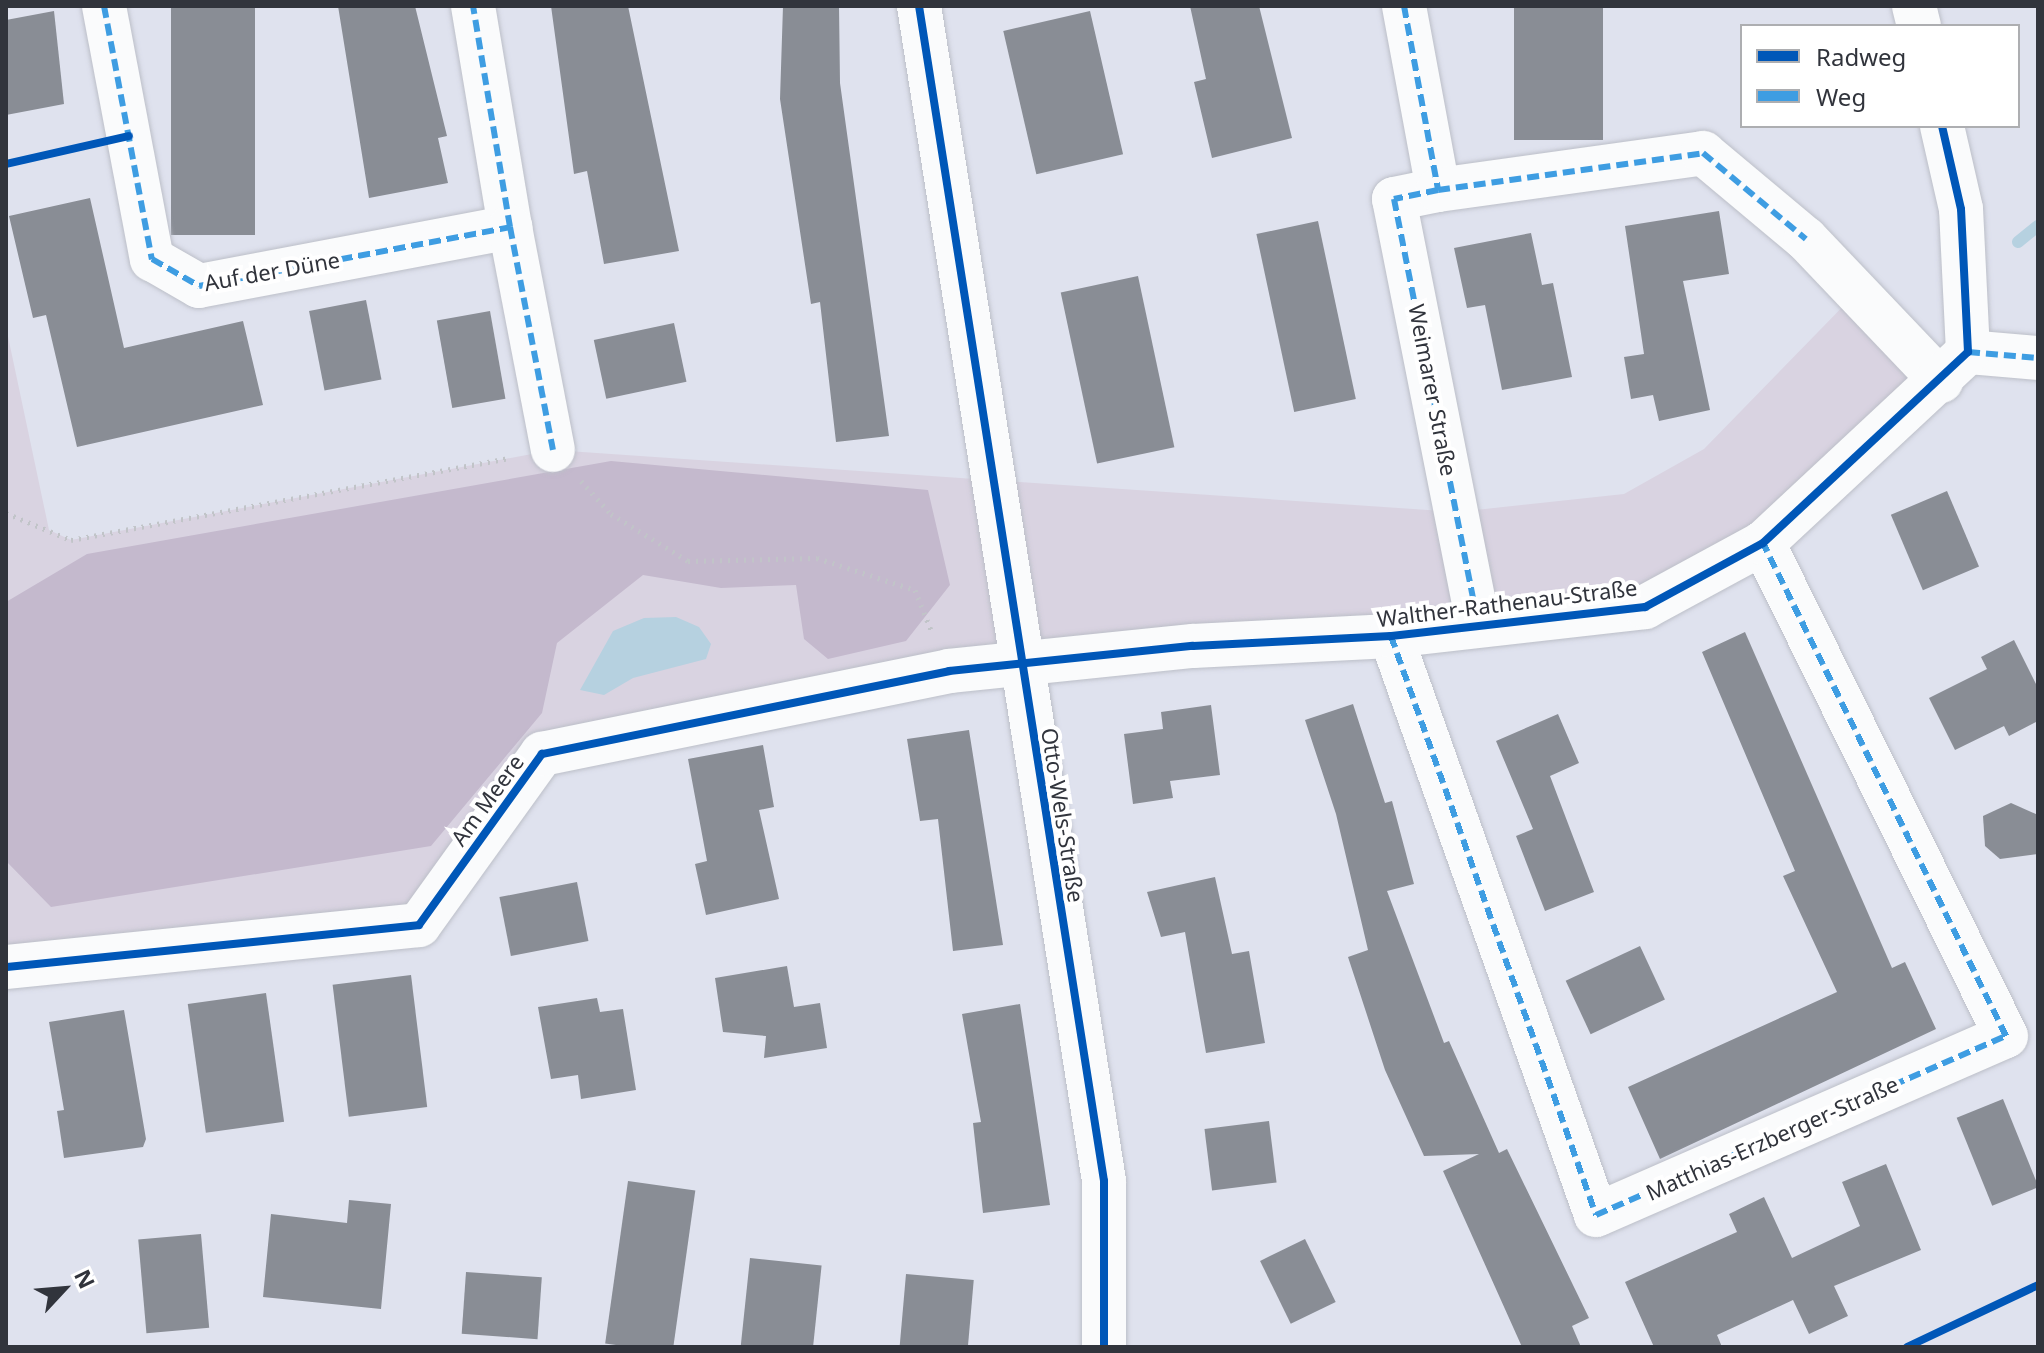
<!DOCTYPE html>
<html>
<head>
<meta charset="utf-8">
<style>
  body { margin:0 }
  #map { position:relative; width:2044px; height:1353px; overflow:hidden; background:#dfe2ee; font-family:"Noto Sans",sans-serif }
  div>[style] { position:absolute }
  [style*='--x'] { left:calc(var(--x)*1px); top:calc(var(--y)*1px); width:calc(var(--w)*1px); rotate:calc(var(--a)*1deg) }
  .green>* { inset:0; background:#d9d3e1 }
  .forest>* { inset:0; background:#c4b9cd }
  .water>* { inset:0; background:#b6d1e0 }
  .stream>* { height:12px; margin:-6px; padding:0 6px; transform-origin:6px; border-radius:6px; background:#b6d1e0 }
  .building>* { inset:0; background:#898d95; transform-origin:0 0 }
  .path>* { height:5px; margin-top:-2.5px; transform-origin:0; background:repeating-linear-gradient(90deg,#c1c4c8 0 2px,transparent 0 8px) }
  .roads { filter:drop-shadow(0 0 2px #bcbfc8) drop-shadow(0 0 2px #bcbfc8) }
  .minor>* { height:44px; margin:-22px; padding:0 22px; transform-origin:22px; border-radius:22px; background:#fafbfc }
  .quiet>* { height:6px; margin-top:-3px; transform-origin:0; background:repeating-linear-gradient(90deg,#3e9de2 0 12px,transparent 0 18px) }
  .cycleway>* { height:8px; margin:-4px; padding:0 4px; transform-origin:4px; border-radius:4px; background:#0057b8 }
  span { translate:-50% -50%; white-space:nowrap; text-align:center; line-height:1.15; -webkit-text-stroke:8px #fff; paint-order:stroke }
  .street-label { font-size:22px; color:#31343c }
  .frame { position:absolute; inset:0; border:8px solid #31343c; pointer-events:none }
  .legend { position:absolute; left:1740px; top:24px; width:280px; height:104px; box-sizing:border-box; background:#fff; border:2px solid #adaeb1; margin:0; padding:10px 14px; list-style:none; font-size:24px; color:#31343c }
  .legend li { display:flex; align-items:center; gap:16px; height:40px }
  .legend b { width:40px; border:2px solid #adaeb1 }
  .north { position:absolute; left:24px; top:1249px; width:80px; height:80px; -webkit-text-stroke:6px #fff; paint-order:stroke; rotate:64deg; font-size:22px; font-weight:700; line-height:32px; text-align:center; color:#31343c }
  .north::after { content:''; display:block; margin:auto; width:28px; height:36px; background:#31343c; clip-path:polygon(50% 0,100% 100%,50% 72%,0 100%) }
</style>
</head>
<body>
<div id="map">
  <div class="green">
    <i style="clip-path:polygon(1857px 292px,1941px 381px,1645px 607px,1193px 646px,543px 754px,419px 925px,6px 967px,6px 327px,49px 530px,71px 540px,553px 450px,1457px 512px,1624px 494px,1704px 449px)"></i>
  </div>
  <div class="forest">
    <i style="clip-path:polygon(611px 461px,928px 490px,950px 585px,906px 641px,828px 659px,804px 639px,796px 585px,721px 588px,643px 575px,557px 643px,542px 713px,431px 846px,51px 907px,6px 861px,6px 602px,87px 554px)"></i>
  </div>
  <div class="water">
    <i style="clip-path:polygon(676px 617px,699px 627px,711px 644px,706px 659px,633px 678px,604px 695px,580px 690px,613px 631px,644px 618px)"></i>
  </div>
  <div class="stream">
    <i style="--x:2018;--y:242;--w:26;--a:-39"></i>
  </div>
  <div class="building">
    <i style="left:171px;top:6px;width:84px;height:229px"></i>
    <i style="clip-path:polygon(338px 6px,415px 6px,447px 136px,438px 138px,448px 183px,369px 198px)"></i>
    <i style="clip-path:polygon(551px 6px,628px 6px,679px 251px,604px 264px,587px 171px,574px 174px)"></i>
    <i style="clip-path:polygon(783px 6px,839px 6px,840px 83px,889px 436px,836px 442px,820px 302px,811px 304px,780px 99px)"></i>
    <i style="clip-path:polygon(1190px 6px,1259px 6px,1292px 138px,1212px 158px,1194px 82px,1206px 79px)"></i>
    <i style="left:1514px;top:6px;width:89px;height:134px"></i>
    <i style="clip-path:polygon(54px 11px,64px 104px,6px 115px,6px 20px)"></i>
    <i style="left:1090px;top:11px;width:147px;height:89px;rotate:77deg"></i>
    <i style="clip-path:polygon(90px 198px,124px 348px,243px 321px,263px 405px,77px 447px,46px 315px,33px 318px,9px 216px)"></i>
    <i style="clip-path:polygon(1719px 211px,1729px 274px,1683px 281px,1710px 410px,1659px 421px,1653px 395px,1631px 399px,1624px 357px,1644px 354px,1625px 226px)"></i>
    <i style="left:1318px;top:221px;width:182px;height:63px;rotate:78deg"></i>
    <i style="clip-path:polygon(1531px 233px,1542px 285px,1553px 283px,1572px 377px,1502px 390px,1485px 305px,1467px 308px,1454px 248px)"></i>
    <i style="left:1138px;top:276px;width:175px;height:79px;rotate:78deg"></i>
    <i style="left:366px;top:300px;width:81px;height:58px;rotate:79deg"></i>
    <i style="left:490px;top:311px;width:89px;height:54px;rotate:80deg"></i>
    <i style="left:674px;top:323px;width:60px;height:82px;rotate:78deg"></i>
    <i style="left:1947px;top:491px;width:82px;height:61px;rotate:67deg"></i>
    <i style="clip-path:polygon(1745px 632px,1892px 968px,1905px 962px,1936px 1029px,1660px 1159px,1628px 1087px,1837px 992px,1783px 876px,1795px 871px,1702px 652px)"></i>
    <i style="clip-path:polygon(2014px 640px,2038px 688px,2038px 721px,2009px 736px,2004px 726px,1955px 750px,1929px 698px,1987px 669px,1981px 657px)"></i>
    <i style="clip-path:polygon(1353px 704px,1385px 803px,1392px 801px,1414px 884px,1387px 891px,1444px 1043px,1449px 1041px,1499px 1153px,1507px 1149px,1589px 1318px,1572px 1326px,1581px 1347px,1522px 1347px,1443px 1171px,1479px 1154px,1424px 1156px,1385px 1070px,1348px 957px,1368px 950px,1336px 814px,1305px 720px)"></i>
    <i style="clip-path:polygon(1211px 705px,1220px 775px,1170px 781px,1173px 798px,1133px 804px,1124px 734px,1163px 729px,1161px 712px)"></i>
    <i style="clip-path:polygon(1558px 714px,1579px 763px,1550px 776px,1594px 892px,1545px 911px,1516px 836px,1533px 829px,1496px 741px)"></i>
    <i style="clip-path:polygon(969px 730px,1003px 945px,953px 951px,938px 819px,920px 821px,907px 739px)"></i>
    <i style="clip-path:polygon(763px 745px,774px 807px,759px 810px,779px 899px,706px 915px,695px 864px,707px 861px,688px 759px)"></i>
    <i style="clip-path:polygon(2011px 803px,2038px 815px,2038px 854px,2000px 859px,1985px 846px,1983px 816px)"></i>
    <i style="clip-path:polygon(1215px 877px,1232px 954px,1249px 951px,1265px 1043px,1206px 1053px,1185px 932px,1161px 937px,1147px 892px)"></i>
    <i style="left:577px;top:882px;width:60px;height:79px;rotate:79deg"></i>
    <i style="left:1640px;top:946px;width:59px;height:82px;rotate:65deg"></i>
    <i style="clip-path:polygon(787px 966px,794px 1007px,820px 1003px,827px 1048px,764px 1058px,766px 1036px,723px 1032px,715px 978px)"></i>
    <i style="left:411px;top:975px;width:133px;height:79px;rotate:83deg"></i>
    <i style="left:266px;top:993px;width:130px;height:79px;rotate:82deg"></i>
    <i style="clip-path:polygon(597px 998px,600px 1012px,623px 1009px,636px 1090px,581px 1099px,578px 1075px,551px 1079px,538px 1007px)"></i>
    <i style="clip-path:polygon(1020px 1004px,1050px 1205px,983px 1213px,973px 1123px,981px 1122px,962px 1014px)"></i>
    <i style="clip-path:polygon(124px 1010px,146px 1139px,143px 1147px,64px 1158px,57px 1111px,64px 1110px,49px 1022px)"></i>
    <i style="left:2003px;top:1099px;width:95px;height:50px;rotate:68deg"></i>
    <i style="left:1269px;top:1121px;width:62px;height:65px;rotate:83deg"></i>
    <i style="clip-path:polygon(1886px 1164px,1921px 1250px,1834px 1286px,1848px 1316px,1809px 1334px,1793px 1300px,1717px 1335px,1722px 1347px,1654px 1347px,1625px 1282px,1737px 1232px,1729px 1214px,1764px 1197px,1792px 1258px,1860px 1226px,1842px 1182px)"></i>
    <i style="left:628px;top:1181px;width:68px;height:164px;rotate:8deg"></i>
    <i style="clip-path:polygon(349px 1200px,391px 1204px,381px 1309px,263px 1297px,271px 1214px,347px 1223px)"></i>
    <i style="left:201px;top:1234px;width:94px;height:63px;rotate:85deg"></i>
    <i style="left:1305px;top:1239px;width:70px;height:50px;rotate:64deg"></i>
    <i style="left:750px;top:1258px;width:72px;height:89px;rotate:6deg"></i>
    <i style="left:466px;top:1272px;width:76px;height:62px;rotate:4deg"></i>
    <i style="left:906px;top:1274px;width:68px;height:73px;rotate:5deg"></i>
  </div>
  <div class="path">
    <i style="--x:581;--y:481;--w:45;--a:47.7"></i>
    <i style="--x:611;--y:514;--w:90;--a:31.4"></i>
    <i style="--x:688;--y:561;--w:129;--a:-1.3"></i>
    <i style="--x:817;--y:558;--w:103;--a:18.1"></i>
    <i style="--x:915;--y:590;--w:43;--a:68.2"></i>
    <i style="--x:6;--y:513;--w:70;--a:22.6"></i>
    <i style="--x:71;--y:540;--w:447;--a:-10.6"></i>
  </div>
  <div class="roads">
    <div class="minor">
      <i style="--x:104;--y:6;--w:258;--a:79.3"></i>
      <i style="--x:152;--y:259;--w:54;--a:29.9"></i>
      <i style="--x:199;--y:286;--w:317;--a:-10.7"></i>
      <i style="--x:510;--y:227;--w:224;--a:-99.5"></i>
      <i style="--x:919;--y:6;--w:1189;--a:81.05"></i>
      <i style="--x:1104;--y:1181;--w:166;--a:90"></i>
      <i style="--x:1404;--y:6;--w:187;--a:79.5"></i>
      <i style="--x:1438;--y:190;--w:45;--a:168.4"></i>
      <i style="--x:1394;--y:199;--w:434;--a:78.8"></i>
      <i style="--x:1914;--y:6;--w:21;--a:76"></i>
      <i style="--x:1438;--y:190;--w:268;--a:-7.9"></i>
      <i style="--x:1703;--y:153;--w:134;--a:39.9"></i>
      <i style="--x:1806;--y:239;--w:196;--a:46.4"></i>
      <i style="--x:510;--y:227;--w:227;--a:79.1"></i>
      <i style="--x:1968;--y:352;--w:70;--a:4.9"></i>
      <i style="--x:1391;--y:636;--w:614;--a:70.5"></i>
      <i style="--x:1596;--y:1215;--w:447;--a:-23.6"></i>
      <i style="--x:2006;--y:1036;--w:550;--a:-116.24"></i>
      <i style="--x:6;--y:967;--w:415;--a:-5.8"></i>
      <i style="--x:419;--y:925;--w:211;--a:-54.3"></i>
      <i style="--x:542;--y:754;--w:415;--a:-11.5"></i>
      <i style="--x:949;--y:671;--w:245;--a:-5.9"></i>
      <i style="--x:1193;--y:646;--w:198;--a:-2.9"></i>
      <i style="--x:1391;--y:636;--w:256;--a:-6.5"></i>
      <i style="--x:1645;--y:607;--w:134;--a:-28.5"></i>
      <i style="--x:1763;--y:543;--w:280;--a:-43"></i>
      <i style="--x:1968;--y:352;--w:143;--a:-92.8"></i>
      <i style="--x:1961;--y:209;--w:85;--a:-102.9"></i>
    </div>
  </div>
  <div class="quiet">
    <i style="--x:104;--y:6;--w:258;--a:79.3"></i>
    <i style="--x:152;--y:259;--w:54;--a:29.9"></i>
    <i style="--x:199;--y:286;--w:317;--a:-10.7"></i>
    <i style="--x:510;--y:227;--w:224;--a:-99.5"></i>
    <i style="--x:1404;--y:6;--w:187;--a:79.5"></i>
    <i style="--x:1438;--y:190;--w:45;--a:168.4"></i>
    <i style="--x:1394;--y:199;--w:434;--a:78.8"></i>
    <i style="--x:1438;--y:190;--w:268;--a:-7.9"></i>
    <i style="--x:1703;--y:153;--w:134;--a:39.9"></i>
    <i style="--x:510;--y:227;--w:227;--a:79.1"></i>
    <i style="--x:1968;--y:352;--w:70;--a:4.9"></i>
    <i style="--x:1391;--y:636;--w:614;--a:70.5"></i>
    <i style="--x:1596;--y:1215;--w:447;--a:-23.6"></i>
    <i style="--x:2006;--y:1036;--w:550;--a:-116.24"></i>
  </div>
  <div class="cycleway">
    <i style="--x:919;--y:6;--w:1189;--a:81.05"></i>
    <i style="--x:1104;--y:1181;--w:166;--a:90"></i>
    <i style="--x:6;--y:164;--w:126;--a:-12.8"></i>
    <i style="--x:6;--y:967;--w:415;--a:-5.8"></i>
    <i style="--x:419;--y:925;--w:211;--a:-54.3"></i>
    <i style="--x:542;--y:754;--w:415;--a:-11.5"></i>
    <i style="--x:949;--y:671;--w:245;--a:-5.9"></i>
    <i style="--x:1193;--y:646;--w:198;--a:-2.9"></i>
    <i style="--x:1391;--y:636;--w:256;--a:-6.5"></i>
    <i style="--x:1645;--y:607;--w:134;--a:-28.5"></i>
    <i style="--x:1763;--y:543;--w:280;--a:-43"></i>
    <i style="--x:1968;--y:352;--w:143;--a:-92.8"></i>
    <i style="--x:1961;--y:209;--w:85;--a:-102.9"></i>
    <i style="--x:1907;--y:1347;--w:145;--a:-25.3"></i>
  </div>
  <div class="street-label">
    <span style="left:272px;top:271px;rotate:-10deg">Auf der Düne</span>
    <span style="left:1433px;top:390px;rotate:79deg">Weimarer Straße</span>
    <span style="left:1507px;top:603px;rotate:-7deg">Walther-Rathenau-Straße</span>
    <span style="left:487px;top:800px;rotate:-54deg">Am Meere</span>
    <span style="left:1063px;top:815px;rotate:81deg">Otto-Wels-Straße</span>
    <span style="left:1772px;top:1138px;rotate:-24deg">Matthias-Erzberger-Straße</span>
  </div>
  <div class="frame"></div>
  <ul class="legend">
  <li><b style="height:10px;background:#0057b8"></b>Radweg</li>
  <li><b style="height:10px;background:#3e9de2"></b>Weg</li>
  </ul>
  <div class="north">N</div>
</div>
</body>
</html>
